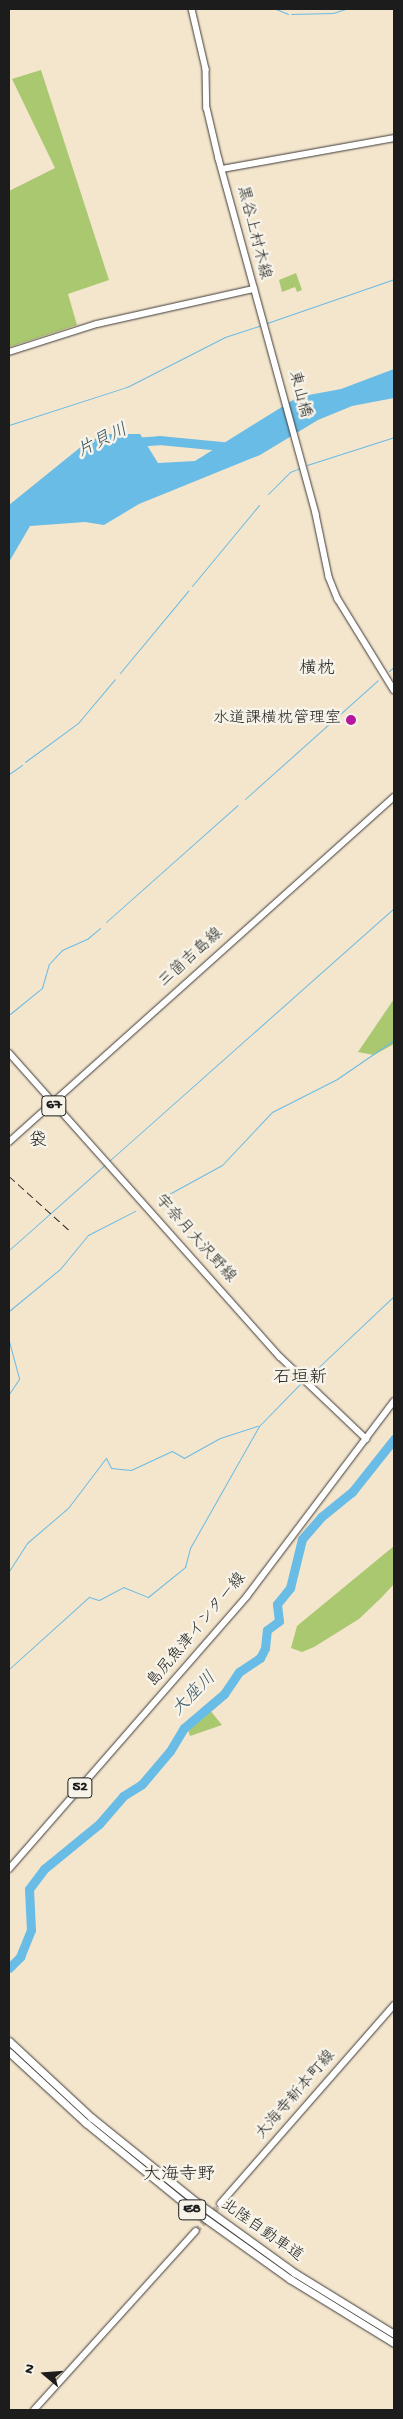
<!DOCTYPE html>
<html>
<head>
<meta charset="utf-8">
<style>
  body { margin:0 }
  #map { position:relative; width:403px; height:2419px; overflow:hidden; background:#f4e5cd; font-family:"Gochi Hand","Klee One",sans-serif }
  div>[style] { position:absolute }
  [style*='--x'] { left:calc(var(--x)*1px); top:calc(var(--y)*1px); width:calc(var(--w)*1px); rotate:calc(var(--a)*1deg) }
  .green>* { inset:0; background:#aac86f }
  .water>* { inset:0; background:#69bce5 }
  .stream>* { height:1px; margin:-0.5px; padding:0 0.5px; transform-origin:0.5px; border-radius:0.5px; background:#69bce5 }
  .river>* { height:9px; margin:-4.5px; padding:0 4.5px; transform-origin:4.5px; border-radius:4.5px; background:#69bce5 }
  .secondary-tunnel>* { height:5.5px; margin-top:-2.75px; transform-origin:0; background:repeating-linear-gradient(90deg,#c9bdaa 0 5.5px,transparent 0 8.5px) }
  .roads { filter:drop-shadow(0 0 1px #3c3a37) drop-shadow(0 0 1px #3c3a37) }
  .secondary>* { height:5.5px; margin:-2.75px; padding:0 2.75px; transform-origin:2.75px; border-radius:2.75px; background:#fff }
  .primary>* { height:6px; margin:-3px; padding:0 3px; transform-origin:3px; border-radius:3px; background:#fff }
  .highway>* { height:7px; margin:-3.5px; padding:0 3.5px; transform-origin:3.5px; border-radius:3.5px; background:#fff }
  .rail>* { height:1px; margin-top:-0.5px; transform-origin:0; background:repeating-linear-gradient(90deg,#1c1c1c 0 8px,transparent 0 12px) }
  .dots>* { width:14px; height:14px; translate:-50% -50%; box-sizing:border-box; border:2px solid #f7f3e8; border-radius:50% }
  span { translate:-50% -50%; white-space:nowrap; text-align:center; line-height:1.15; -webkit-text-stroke:5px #f7f3e8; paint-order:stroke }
  .shield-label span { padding:1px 4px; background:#f7f3e8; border:1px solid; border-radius:4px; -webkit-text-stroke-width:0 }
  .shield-label { font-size:15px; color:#1c1c1c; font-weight:700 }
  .street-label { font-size:16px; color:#1c1c1c }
  .poi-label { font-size:16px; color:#1c1c1c }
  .right { translate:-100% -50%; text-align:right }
  .water-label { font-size:18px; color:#375462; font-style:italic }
  .neighbourhood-label { font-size:18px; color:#1c1c1c }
  .frame { position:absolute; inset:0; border:10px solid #1c1c1c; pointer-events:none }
  .north { position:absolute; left:20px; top:2349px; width:50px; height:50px; -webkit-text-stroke:4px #f7f3e8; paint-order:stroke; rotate:288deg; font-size:14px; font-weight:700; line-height:20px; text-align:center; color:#1c1c1c }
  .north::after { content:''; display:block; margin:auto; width:18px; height:22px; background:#1c1c1c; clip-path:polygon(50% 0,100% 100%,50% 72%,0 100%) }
</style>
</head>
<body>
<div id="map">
  <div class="green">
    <i style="clip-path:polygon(41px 70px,109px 280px,68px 294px,77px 325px,9px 347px,9px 191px,55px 168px,12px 79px)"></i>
    <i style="clip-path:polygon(296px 273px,302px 290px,297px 292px,295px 287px,282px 292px,279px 280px)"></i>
    <i style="clip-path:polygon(394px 999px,394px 1044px,374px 1055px,358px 1052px)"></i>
    <i style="clip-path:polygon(394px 1546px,394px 1584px,382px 1597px,359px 1619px,314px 1647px,302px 1652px,291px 1648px,297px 1626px)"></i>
    <i style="clip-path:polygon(209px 1709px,222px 1725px,190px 1736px,188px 1730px)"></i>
  </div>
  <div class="water">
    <i style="clip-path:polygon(394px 369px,394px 398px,352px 406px,318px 420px,260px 455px,139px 504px,104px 525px,85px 522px,30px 526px,9px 562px,9px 505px,82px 446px,104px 434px,140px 434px,158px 463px,195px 461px,298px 397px,341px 389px)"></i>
  </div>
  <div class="stream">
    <i style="--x:276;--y:9;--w:13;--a:23"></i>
    <i style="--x:291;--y:14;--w:42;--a:-1.4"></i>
    <i style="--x:333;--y:13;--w:13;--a:-18"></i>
    <i style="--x:267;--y:323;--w:134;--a:-19.1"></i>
    <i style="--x:9;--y:425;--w:124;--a:-17.9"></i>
    <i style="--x:127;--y:387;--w:110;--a:-27"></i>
    <i style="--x:225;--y:337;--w:38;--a:-18"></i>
    <i style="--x:307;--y:465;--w:91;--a:-17.8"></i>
    <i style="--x:268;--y:494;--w:31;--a:-45"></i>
    <i style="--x:290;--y:472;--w:11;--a:-22"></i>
    <i style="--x:192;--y:586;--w:105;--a:-50.4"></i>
    <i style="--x:389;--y:671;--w:6;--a:-39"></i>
    <i style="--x:120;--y:673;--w:107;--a:-50.3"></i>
    <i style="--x:25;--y:762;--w:66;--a:-36.3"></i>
    <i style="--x:78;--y:723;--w:57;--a:-49.9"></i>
    <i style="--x:9;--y:774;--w:16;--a:-35"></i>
    <i style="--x:245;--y:799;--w:178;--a:-41.8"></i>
    <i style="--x:106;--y:922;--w:176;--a:-41.6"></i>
    <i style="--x:10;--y:1014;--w:41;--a:-39.1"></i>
    <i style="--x:42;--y:988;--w:25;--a:-74"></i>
    <i style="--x:49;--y:964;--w:19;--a:-47"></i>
    <i style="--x:62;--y:950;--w:27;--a:-24"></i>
    <i style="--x:87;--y:939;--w:17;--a:-40"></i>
    <i style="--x:109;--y:1161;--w:381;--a:-41.6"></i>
    <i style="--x:158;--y:1200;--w:73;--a:-28.7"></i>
    <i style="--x:222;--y:1165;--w:73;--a:-46.7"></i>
    <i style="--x:272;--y:1112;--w:73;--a:-26.9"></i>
    <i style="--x:337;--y:1079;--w:69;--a:-34.4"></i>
    <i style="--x:9;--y:1250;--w:130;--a:-41.6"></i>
    <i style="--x:9;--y:1311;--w:66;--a:-39.5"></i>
    <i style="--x:60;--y:1269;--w:44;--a:-50.5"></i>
    <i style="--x:88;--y:1235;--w:53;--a:-27.1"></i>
    <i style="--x:9;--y:1341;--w:39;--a:75"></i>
    <i style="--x:19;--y:1379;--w:18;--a:124"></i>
    <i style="--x:307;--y:1378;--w:120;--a:-43.3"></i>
    <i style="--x:9;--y:1571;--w:33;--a:-57"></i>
    <i style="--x:27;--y:1543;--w:54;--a:-40.5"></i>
    <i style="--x:68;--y:1508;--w:63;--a:-52.8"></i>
    <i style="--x:106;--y:1458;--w:11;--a:63"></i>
    <i style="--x:111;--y:1468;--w:20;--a:6"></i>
    <i style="--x:131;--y:1470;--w:45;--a:-24.9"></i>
    <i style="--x:172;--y:1451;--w:14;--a:30"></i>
    <i style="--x:184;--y:1458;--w:41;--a:-29.1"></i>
    <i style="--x:220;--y:1438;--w:40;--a:-18"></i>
    <i style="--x:9;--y:1669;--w:108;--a:-42"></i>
    <i style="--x:89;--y:1597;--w:10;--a:17"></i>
    <i style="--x:99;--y:1600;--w:27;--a:-28"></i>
    <i style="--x:123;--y:1587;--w:27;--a:22"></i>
    <i style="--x:148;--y:1597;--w:48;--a:-39"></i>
    <i style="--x:185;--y:1567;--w:20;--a:-75"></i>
    <i style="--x:190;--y:1548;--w:140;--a:-60.5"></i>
    <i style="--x:259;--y:1426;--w:62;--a:-45.7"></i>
  </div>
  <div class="river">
    <i style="--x:133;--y:442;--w:26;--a:-4"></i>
    <i style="--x:159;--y:440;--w:73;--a:5.5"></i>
    <i style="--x:9;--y:1968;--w:16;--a:-45"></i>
    <i style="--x:20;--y:1957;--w:29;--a:-68"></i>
    <i style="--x:31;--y:1930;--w:41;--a:-92.8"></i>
    <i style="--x:29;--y:1889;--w:25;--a:-53"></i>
    <i style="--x:44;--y:1869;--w:71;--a:-39.3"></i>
    <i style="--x:99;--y:1824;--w:37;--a:-49"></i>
    <i style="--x:123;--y:1796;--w:22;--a:-32"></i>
    <i style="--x:142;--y:1784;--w:43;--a:-49.7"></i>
    <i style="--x:170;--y:1751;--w:27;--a:-59"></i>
    <i style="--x:184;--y:1728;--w:52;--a:-40.4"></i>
    <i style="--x:224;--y:1694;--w:27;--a:-56"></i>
    <i style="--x:239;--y:1672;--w:25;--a:-34"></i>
    <i style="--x:260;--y:1658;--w:11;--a:-63"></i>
    <i style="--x:265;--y:1648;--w:18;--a:-84"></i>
    <i style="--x:267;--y:1630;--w:15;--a:-37"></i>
    <i style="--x:279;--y:1621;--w:17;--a:-97"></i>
    <i style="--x:277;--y:1604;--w:21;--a:-51"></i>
    <i style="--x:290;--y:1588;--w:50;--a:-76.2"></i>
    <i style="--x:302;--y:1539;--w:29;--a:-49"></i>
    <i style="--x:321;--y:1517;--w:40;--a:-39"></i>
    <i style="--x:352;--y:1492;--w:68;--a:-51.6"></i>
  </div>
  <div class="secondary-tunnel">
    <i style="--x:196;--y:2231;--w:36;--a:-48"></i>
  </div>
  <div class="roads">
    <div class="secondary">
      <i style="--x:192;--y:9;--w:62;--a:76.9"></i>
      <i style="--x:206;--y:69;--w:39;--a:89"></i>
      <i style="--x:207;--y:108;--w:52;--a:76.8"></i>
      <i style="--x:219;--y:159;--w:368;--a:74.7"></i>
      <i style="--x:316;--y:514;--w:64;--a:78.3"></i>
      <i style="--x:329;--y:577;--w:24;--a:68"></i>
      <i style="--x:338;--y:599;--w:107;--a:58.4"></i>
      <i style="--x:222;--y:169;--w:175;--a:-10.2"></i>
      <i style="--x:9;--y:352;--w:92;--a:-17.7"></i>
      <i style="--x:97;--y:324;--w:161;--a:-12.6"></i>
      <i style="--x:9;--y:1142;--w:517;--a:-41.86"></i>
      <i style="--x:220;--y:2204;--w:264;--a:-48.8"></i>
      <i style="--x:34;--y:2410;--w:241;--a:-47.9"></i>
    </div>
    <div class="primary">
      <i style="--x:9;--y:1053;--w:407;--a:48.3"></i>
      <i style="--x:280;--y:1357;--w:119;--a:43.6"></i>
      <i style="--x:9;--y:1869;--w:362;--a:-48.9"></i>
      <i style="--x:247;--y:1596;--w:244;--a:-53"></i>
    </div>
    <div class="highway">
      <i style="--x:9;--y:2041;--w:113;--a:42.9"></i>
      <i style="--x:92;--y:2118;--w:132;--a:38.9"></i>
      <i style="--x:195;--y:2201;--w:123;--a:35.8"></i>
      <i style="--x:295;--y:2273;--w:116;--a:31.6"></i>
      <i style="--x:9;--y:2052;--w:105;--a:42.7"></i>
      <i style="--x:86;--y:2123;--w:133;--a:39.2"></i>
      <i style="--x:189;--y:2207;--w:124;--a:35.5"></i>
      <i style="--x:290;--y:2279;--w:122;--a:31.6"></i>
    </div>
  </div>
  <div class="rail">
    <i style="--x:9;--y:1176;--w:81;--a:42"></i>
  </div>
  <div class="dots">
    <i style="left:351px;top:720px;background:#b5179e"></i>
  </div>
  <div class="shield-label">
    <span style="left:54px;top:1106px">67</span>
    <span style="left:80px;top:1788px">52</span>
    <span style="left:192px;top:2210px">E8</span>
  </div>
  <div class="street-label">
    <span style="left:252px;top:233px;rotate:76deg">黒谷上村木線</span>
    <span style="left:298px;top:395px;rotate:75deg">東山橋</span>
    <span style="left:192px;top:959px;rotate:-42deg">三箇吉島線</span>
    <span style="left:194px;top:1240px;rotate:48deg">宇奈月大沢野線</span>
    <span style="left:198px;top:1631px;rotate:-50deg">島尻魚津インター線</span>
    <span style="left:297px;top:2096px;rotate:-49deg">大海寺新本町線</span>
    <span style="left:261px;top:2232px;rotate:35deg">北陸自動車道</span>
  </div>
  <div class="poi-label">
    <span class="right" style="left:341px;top:720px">水道課横枕管理室</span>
  </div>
  <div class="water-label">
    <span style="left:103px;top:442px;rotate:-26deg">片貝川</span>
    <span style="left:195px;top:1695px;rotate:-45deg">大座川</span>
  </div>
  <div class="neighbourhood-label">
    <span style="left:317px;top:670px">横枕</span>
    <span style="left:38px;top:1142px">袋</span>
    <span style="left:300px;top:1379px">石垣新</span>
    <span style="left:179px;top:2176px">大海寺野</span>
  </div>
  <div class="frame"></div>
  <div class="north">N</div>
</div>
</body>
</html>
